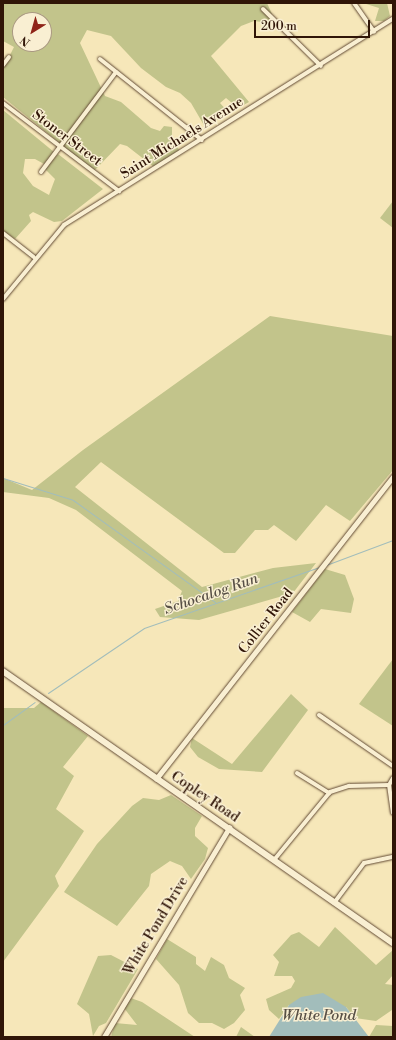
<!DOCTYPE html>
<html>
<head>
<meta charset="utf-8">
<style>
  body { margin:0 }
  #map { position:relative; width:396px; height:1040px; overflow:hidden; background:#f6e7b9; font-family:"Libre Bodoni",serif }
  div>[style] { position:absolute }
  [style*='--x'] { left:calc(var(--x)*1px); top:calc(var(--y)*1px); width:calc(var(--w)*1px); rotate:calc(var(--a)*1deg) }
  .green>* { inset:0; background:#c2c48b }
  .water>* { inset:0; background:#a2bdbb }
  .stream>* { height:1px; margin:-0.5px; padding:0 0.5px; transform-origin:0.5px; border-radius:0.5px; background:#a2bdbb }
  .roads { filter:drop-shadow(0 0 1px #624a34) drop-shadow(0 0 1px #624a34) }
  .minor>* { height:4px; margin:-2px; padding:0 2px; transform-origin:2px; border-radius:2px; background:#f9efd2 }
  .tertiary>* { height:4.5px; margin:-2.25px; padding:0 2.25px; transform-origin:2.25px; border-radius:2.25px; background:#f9efd2 }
  .secondary>* { height:5.5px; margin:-2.75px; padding:0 2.75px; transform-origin:2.75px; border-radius:2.75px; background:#f9efd2 }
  span { translate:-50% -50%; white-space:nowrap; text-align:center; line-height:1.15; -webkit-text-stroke:3px #f9efd2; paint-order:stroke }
  .street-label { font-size:14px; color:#301507 }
  .water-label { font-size:15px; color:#585046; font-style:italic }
  .frame { position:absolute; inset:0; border:4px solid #301507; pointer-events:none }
  .north { position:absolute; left:12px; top:12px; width:40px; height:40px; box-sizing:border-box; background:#f9efd2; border:1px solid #a99881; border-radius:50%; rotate:217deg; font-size:11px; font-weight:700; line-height:16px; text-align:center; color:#301507 }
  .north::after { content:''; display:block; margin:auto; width:14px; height:18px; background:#8f2418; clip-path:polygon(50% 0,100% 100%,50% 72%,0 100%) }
  .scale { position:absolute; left:254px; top:20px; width:116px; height:18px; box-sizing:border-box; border:2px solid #301507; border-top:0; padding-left:5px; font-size:12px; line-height:14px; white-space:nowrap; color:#301507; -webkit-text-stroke:3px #f9efd2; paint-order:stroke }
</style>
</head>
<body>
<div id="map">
  <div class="green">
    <i style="clip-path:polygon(evenodd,3px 3px,267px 3px,272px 14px,270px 23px,254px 21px,241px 26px,211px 56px,249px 102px,238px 108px,226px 98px,220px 103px,229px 113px,205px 127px,191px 103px,180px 93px,166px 87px,141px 68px,111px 36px,87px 30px,80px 43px,105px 96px,121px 102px,151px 128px,160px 131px,164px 126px,172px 127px,172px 140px,180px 151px,154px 167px,127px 146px,120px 144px,94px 171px,3px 97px,3px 69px,14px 47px,3px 41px,3px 3px,20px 20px,44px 20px,44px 44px,20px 44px,20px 20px)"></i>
    <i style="clip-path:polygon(363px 3px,387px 3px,390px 16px,384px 21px,375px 21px,379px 8px)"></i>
    <i style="clip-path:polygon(3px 110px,54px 152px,44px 164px,35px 159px,25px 159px,23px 173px,33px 186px,49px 195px,55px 179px,45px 169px,58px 154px,103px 189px,62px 221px,54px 222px,33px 212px,29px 215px,31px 221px,15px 239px,3px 231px)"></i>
    <i style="clip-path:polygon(393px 201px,393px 228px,380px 218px)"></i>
    <i style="clip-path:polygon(270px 316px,393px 336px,393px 470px,350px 521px,326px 505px,296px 541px,274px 525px,268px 530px,255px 530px,235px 553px,224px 553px,101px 462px,75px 487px,202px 587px,273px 568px,316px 563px,293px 593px,199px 620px,160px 617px,155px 609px,178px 601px,182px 591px,76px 510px,49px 498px,3px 492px,3px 478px,32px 490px,83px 450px)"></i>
    <i style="clip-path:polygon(325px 569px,345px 575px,354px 599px,351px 613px,321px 609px,310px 622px,292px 612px)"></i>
    <i style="clip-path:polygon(393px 659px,393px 726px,359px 704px)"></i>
    <i style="clip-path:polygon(291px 694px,308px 710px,262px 772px,219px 769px,198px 757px,190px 747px,192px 738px,232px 764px)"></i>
    <i style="clip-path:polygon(41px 702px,88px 736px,63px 767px,74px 776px,56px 809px,84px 831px,55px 876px,59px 886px,3px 962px,3px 708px,34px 708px)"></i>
    <i style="clip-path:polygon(171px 795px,202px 816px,195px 828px,195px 836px,208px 848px,205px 859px,191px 879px,182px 866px,170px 861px,151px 874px,149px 886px,117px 926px,64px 892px,97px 844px,132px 806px,143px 798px,159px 800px)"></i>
    <i style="clip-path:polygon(335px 927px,376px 965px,393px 950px,393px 975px,385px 984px,393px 985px,392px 1010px,376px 1021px,355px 1018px,346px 1007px,289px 1005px,279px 1019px,269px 1010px,266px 999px,291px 988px,295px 981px,292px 976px,274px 976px,279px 962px,273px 955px,291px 935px,299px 932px,319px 947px)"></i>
    <i style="clip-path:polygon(167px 939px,196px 957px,196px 964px,205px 971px,211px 957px,224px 965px,229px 978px,245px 988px,240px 995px,245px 1010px,234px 1023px,224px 1029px,212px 1023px,199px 1023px,188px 1013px,179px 985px,156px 959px)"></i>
    <i style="clip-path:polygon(111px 955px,138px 969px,106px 1023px,99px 1026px,93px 1036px,89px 1014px,77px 1004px,98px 956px)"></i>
    <i style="clip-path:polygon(128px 997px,142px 1002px,195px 1037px,111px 1037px,115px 1023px,137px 1025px,124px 1008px)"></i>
    <i style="clip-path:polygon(376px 1025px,393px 1026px,393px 1037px,369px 1037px)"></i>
    <i style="clip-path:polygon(241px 1027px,255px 1037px,236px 1037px)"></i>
  </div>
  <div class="water">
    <i style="clip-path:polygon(323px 993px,346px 1007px,369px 1037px,269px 1037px,289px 1005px,301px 997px)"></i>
  </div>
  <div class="stream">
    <i style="--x:3;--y:478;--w:73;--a:17.4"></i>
    <i style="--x:73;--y:500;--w:175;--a:35.7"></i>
    <i style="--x:326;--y:565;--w:72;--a:-20.5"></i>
    <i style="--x:48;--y:693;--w:116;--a:-34.1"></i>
    <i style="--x:144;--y:628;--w:185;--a:-19.2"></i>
    <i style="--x:3;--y:725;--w:39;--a:-36"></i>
  </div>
  <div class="roads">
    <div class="minor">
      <i style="--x:354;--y:3;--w:35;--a:55"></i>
      <i style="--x:263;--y:9;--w:81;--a:44.5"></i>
      <i style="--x:100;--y:59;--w:130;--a:38.5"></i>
      <i style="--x:3;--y:65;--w:10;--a:-53"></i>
      <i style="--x:3;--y:103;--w:146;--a:37.2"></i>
      <i style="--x:41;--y:172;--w:125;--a:-53.1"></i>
      <i style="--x:3;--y:233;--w:39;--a:38"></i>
      <i style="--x:3;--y:299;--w:96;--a:-50.5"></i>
      <i style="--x:64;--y:225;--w:388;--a:-32.1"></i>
      <i style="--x:319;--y:715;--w:90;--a:34.6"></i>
      <i style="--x:297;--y:773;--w:38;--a:32"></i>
      <i style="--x:389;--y:785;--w:28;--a:82"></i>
      <i style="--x:389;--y:785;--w:8;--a:-60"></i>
      <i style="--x:274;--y:860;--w:88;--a:-50.5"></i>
      <i style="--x:330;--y:792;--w:20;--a:-18"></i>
      <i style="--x:349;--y:786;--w:40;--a:-1.4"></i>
      <i style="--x:334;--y:903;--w:50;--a:-53.1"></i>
      <i style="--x:364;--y:863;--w:30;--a:-12"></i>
    </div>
    <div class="tertiary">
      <i style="--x:156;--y:779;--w:384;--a:-51.9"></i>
      <i style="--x:104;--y:1037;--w:244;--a:-59.1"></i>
    </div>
    <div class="secondary">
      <i style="--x:3;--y:671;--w:475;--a:34.9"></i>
    </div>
  </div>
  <div class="street-label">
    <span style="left:67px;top:138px;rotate:37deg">Stoner Street</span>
    <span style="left:182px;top:138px;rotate:-32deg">Saint Michaels Avenue</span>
    <span style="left:266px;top:621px;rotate:-52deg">Collier Road</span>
    <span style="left:205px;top:797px;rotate:34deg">Copley Road</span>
    <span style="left:156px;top:926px;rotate:-59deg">White Pond Drive</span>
  </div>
  <div class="water-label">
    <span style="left:211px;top:594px;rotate:-19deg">Schocalog Run</span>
    <span style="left:319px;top:1016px">White Pond</span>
  </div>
  <div class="frame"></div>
  <div class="north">N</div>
  <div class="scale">200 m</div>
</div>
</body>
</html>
